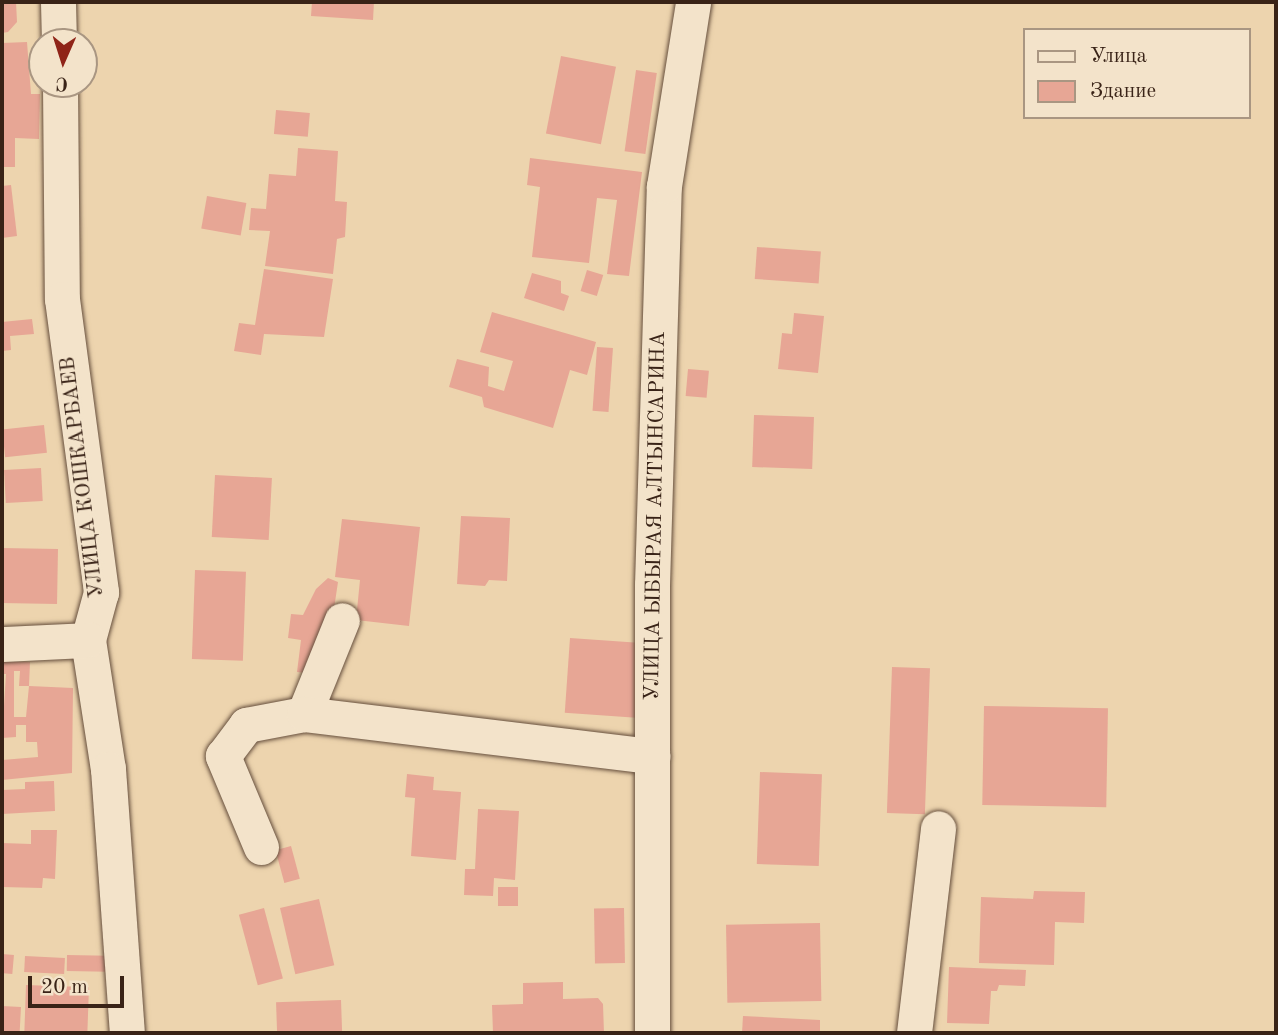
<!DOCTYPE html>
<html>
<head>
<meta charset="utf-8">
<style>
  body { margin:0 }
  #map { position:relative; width:1278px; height:1035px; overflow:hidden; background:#edd4ae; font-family:"Old Standard TT",serif }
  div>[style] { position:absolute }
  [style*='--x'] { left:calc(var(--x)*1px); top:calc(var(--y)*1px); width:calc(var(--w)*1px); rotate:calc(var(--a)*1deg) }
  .building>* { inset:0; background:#e7a695; transform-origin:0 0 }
  .roads { filter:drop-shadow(0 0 2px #664f3d) drop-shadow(0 0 2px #664f3d) }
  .minor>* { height:35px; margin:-17.5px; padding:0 17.5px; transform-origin:17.5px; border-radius:17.5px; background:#f3e3ca }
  span { translate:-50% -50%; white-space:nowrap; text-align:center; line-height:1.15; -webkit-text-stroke:5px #f3e3ca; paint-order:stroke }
  .street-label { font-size:21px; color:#392317 }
  .frame { position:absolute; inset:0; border:4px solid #392317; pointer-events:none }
  .legend { position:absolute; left:1023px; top:28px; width:228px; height:91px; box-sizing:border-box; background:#f3e3ca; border:2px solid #a99682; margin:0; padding:9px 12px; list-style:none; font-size:21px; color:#392317 }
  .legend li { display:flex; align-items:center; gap:14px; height:35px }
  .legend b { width:35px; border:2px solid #a99682 }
  .north { position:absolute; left:28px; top:28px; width:70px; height:70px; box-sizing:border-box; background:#f3e3ca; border:2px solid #a99682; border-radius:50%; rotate:183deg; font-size:19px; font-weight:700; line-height:28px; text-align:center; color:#392317 }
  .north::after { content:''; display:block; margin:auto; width:24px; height:32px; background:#8f2418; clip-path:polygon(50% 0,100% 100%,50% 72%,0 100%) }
  .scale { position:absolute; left:28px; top:976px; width:96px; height:32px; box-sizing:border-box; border:4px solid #392317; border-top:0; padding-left:9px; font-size:21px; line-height:24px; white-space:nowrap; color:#392317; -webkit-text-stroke:5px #f3e3ca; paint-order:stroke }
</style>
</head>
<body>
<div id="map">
  <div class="building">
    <i style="clip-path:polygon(2px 2px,16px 2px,17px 22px,8px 32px,2px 33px)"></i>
    <i style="clip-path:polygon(312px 2px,374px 2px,373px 20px,311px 16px)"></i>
    <i style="clip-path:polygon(27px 42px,31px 94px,40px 94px,39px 139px,15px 138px,15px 167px,2px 167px,2px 43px)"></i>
    <i style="left:561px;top:56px;width:56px;height:79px;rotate:11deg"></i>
    <i style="left:636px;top:70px;width:21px;height:82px;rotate:8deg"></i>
    <i style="left:276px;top:110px;width:34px;height:24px;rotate:5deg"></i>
    <i style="clip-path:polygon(298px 148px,338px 151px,335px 201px,347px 202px,345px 237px,337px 239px,333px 274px,265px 266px,270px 231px,249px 230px,251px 208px,266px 209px,269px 174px,296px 176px)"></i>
    <i style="clip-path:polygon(530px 158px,642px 172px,629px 276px,607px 274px,617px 200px,597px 198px,589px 263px,532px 257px,540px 187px,527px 185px)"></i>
    <i style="clip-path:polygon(11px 185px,17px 236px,2px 238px,2px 186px)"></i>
    <i style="left:207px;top:196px;width:40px;height:33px;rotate:10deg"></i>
    <i style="left:757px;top:247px;width:64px;height:32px;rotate:4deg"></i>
    <i style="clip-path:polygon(264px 269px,333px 279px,324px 337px,264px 334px,261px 355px,234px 351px,239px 323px,255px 325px)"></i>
    <i style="left:587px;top:270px;width:17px;height:22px;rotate:17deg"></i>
    <i style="clip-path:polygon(532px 273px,561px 281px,561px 293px,569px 296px,564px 311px,524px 298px)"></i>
    <i style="clip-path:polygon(492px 312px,596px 342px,587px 375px,570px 370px,553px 428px,484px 407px,482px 397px,449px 387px,457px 359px,489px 367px,488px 386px,504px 391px,513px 361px,480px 352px)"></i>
    <i style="clip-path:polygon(794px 313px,824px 316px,818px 373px,778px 369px,782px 333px,792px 334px)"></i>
    <i style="clip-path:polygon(32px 319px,34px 334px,10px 336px,11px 350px,2px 351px,2px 322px)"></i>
    <i style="left:597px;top:347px;width:16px;height:64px;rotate:4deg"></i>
    <i style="left:688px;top:369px;width:21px;height:27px;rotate:5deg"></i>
    <i style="left:754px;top:415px;width:60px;height:52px;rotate:2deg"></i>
    <i style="left:44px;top:425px;width:28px;height:42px;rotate:84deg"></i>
    <i style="left:41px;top:468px;width:33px;height:37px;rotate:87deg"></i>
    <i style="left:215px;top:475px;width:57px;height:62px;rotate:3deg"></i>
    <i style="clip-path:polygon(461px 516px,510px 518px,507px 581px,489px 580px,485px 586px,457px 584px)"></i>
    <i style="clip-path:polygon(342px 519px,420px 527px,409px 626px,356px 620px,360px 580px,335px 577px)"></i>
    <i style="left:2px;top:548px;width:56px;height:55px;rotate:1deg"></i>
    <i style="left:195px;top:570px;width:51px;height:89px;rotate:2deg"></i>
    <i style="clip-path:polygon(328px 578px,338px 582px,332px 622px,306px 673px,297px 672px,301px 640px,288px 638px,291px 614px,303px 615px,316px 589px)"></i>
    <i style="left:570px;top:638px;width:75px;height:75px;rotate:4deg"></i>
    <i style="clip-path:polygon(2px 661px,30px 662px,29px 686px,19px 686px,20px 671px,14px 671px,14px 717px,26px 717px,29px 686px,73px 688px,72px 773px,2px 780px,2px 760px,38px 757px,37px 742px,26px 742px,26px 725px,16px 725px,16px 737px,2px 738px,6px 674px,2px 674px)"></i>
    <i style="left:892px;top:667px;width:38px;height:146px;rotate:2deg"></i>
    <i style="left:984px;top:706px;width:124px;height:99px;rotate:1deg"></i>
    <i style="left:760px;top:772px;width:62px;height:92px;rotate:2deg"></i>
    <i style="clip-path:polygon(407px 774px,434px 777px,433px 790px,461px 792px,456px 860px,411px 856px,415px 798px,405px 797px)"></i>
    <i style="clip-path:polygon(54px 781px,55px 811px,2px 814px,2px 790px,25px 789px,25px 782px)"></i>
    <i style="clip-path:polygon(478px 809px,519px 811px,515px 880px,494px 878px,493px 896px,464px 895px,465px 869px,475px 869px)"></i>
    <i style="clip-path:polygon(31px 830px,57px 830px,55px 879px,43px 878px,42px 888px,2px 887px,2px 843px,31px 844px)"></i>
    <i style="left:291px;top:846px;width:34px;height:16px;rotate:75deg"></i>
    <i style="left:498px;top:887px;width:20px;height:19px"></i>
    <i style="clip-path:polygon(1034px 891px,1085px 892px,1084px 923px,1055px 922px,1054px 965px,979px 963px,981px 897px,1033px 899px)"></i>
    <i style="left:319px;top:899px;width:68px;height:40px;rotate:77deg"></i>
    <i style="left:264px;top:908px;width:73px;height:26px;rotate:75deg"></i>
    <i style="left:624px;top:908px;width:55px;height:30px;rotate:89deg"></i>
    <i style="left:820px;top:923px;width:78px;height:94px;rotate:89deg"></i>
    <i style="left:2px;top:954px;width:12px;height:19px;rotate:5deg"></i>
    <i style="left:67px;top:955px;width:41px;height:16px;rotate:1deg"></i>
    <i style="left:25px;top:956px;width:40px;height:16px;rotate:3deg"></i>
    <i style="clip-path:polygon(949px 967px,1026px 970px,1025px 986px,999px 985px,997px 991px,991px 991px,989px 1024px,947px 1023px)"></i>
    <i style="clip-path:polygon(563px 982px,563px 999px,598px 998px,603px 1004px,604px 1033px,493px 1033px,492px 1005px,523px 1004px,523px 983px)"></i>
    <i style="left:26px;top:985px;width:63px;height:48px;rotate:2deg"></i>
    <i style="left:341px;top:1000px;width:33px;height:65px;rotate:88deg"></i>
    <i style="left:2px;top:1006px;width:19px;height:27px;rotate:3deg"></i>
    <i style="clip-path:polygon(743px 1016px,820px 1020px,820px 1033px,742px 1033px)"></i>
  </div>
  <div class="roads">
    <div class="minor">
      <i style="--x:58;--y:2;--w:40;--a:88.6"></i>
      <i style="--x:60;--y:84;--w:215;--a:89.5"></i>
      <i style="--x:62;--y:299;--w:296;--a:82.4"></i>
      <i style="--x:101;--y:592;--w:50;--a:105.2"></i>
      <i style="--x:88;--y:640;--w:131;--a:81.2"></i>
      <i style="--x:108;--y:769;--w:265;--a:85.9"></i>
      <i style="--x:2;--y:644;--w:86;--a:-2.7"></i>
      <i style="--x:304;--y:714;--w:101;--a:-68"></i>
      <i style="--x:261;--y:847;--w:99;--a:-112.7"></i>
      <i style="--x:223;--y:756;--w:39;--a:-53"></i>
      <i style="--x:246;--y:725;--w:59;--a:-10.7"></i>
      <i style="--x:304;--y:714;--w:351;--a:6.9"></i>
      <i style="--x:652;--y:1033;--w:448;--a:-90"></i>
      <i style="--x:652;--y:585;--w:399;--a:-88.3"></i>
      <i style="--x:664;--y:186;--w:186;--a:-81"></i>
      <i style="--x:914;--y:1033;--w:206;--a:-83.3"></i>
    </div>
  </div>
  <div class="street-label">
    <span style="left:83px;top:477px;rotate:-97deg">УЛИЦА КОШКАРБАЕВ</span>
    <span style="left:656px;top:516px;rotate:-89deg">УЛИЦА ЫБЫРАЯ АЛТЫНСАРИНА</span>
  </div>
  <div class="frame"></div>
  <ul class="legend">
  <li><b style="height:9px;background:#f3e3ca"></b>Улица</li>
  <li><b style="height:19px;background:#e7a695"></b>Здание</li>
  </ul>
  <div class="north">С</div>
  <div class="scale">20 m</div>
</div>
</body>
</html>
